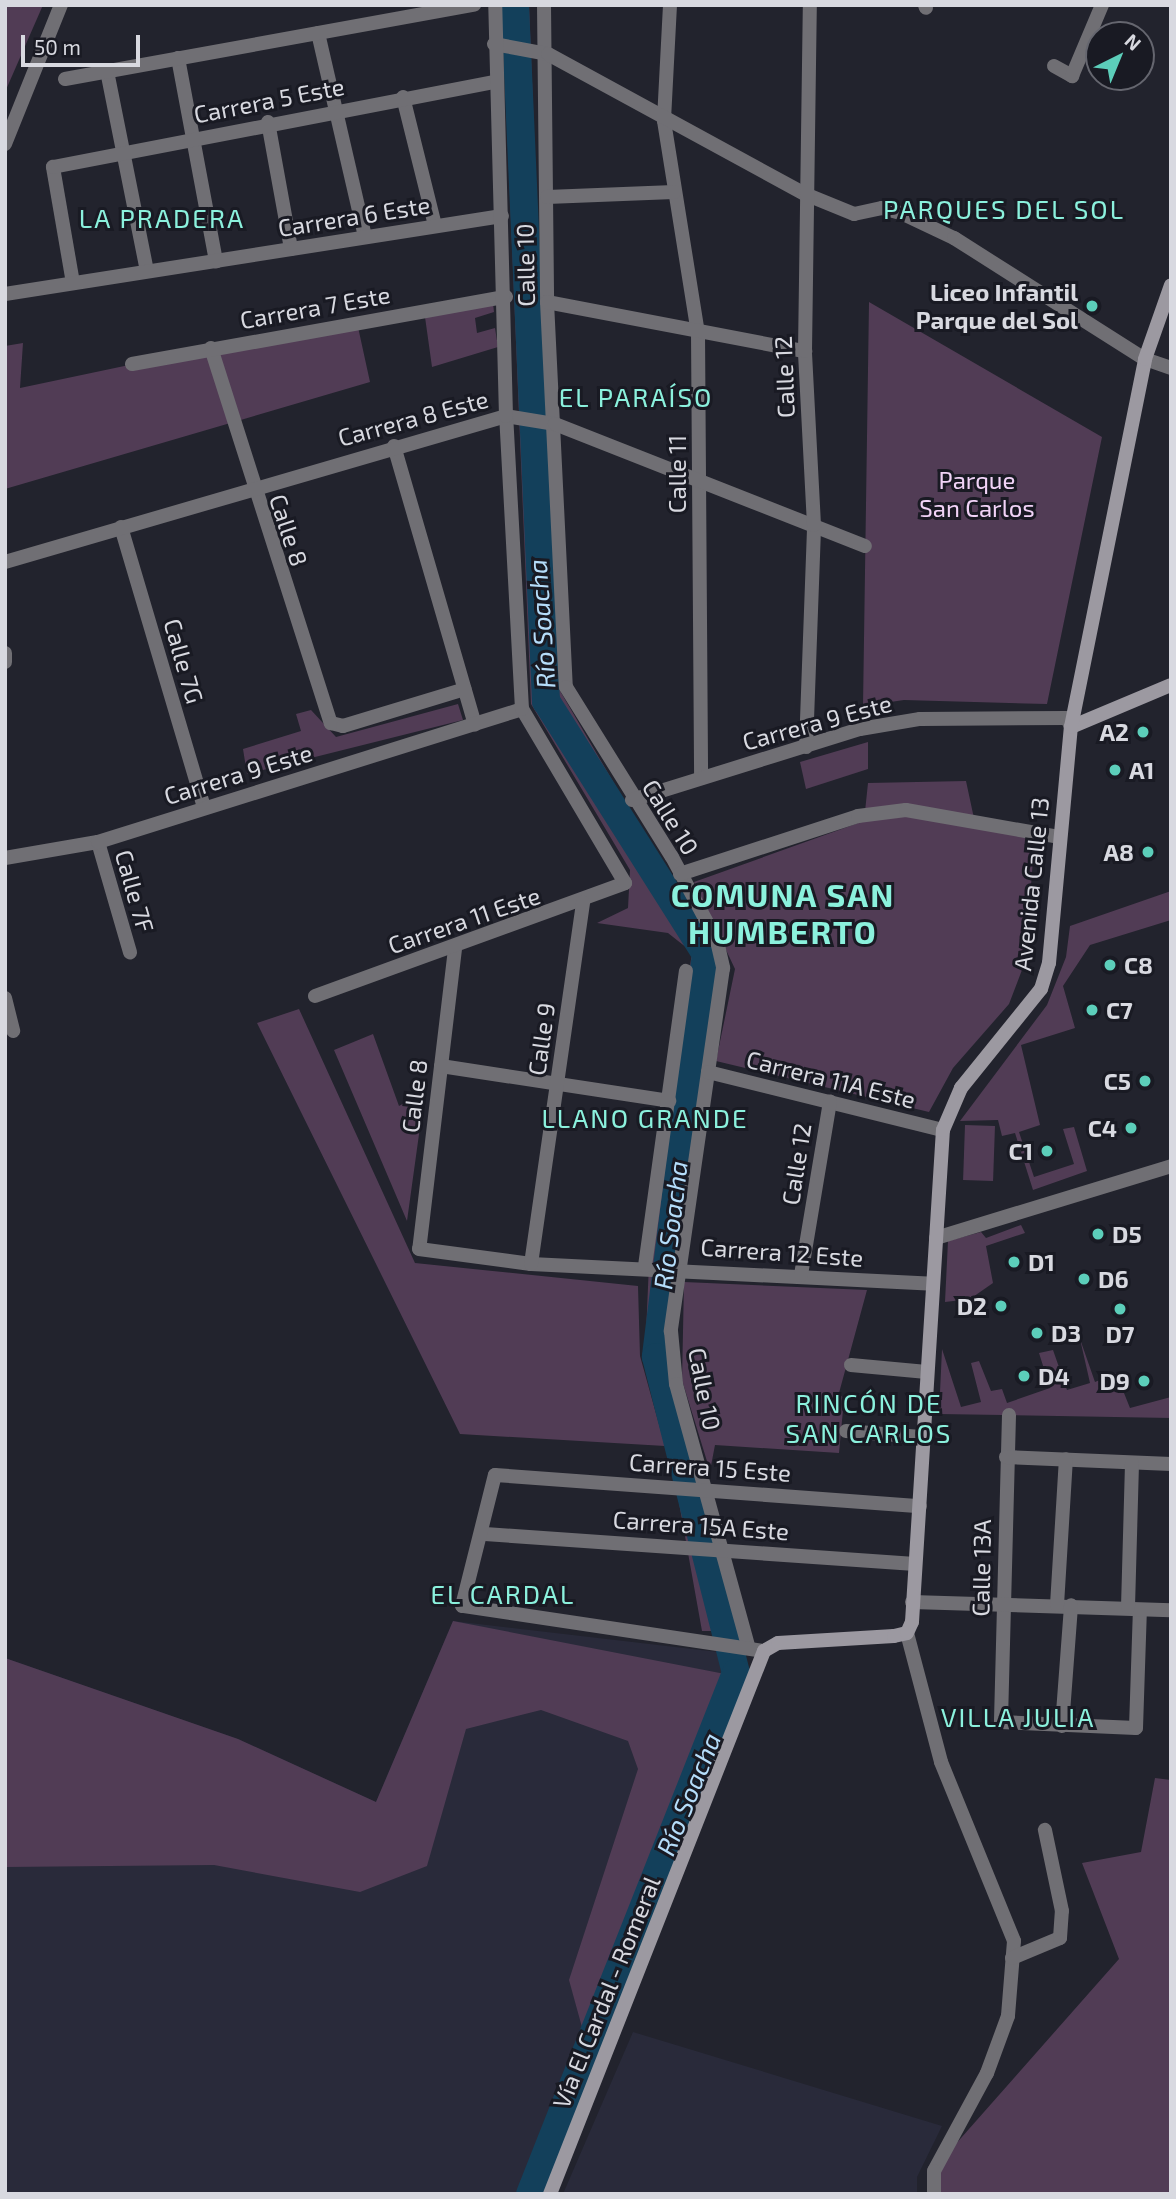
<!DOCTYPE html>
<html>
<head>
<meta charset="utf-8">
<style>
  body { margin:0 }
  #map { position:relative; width:1176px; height:2199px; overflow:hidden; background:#22232d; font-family:"Exo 2",sans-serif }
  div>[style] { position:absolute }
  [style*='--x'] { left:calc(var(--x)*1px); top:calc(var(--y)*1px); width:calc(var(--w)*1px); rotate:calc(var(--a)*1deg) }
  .built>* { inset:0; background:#292a3a }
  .green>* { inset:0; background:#513c55; transform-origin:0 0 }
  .river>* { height:28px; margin:-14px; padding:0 14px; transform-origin:14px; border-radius:14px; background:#13405b }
  .street>* { height:14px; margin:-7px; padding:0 7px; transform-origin:7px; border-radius:7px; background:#706f74 }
  .secondary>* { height:14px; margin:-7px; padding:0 7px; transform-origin:7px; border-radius:7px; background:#9c99a1 }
  .dots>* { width:19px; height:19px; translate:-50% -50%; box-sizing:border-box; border:4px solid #191a23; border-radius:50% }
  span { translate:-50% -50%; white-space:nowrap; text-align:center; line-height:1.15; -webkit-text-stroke:6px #191a23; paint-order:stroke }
  .street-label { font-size:24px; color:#d8d9e0 }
  .poi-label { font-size:24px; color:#d8d9e0; font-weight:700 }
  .right { translate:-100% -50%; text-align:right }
  .left { translate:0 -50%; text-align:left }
  .park-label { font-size:24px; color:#f1d3f7 }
  .neighbourhood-label { font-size:26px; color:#8bf1dd; letter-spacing:2px }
  .water-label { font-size:26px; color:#b5ddfa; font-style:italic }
  .district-label { font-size:32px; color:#8bf1dd; font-weight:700; letter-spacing:2px }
  .frame { position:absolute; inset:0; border:7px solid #d8d9e0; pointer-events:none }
  .north { position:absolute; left:1085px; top:21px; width:70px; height:70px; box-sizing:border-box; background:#191a23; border:2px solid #65666f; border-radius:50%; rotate:43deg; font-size:19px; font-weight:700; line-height:28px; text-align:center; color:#d8d9e0 }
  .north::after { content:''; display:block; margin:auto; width:24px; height:32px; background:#5cceba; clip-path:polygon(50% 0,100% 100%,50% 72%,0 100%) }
  .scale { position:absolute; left:21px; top:35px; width:119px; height:32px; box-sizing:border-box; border:4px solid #d8d9e0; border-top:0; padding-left:9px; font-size:21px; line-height:24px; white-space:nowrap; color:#d8d9e0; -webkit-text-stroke:5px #191a23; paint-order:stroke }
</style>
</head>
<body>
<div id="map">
  <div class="built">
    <i style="clip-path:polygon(453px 1621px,718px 1652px,725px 1674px,530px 2194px,5px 2194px,5px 1658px,238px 1739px,376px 1802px)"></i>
    <i style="clip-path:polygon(633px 2032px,942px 2126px,917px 2177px,917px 2194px,563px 2194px)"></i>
  </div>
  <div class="green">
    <i style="clip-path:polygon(5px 5px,43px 5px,5px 92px)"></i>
    <i style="clip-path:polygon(502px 5px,529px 5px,556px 684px,705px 939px,713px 968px,671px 1268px,667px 1358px,712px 1558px,736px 1631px,702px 1631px,669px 1447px,645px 1357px,649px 1264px,692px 952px,668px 933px,597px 923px,628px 908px,630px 870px,531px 704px)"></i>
    <i style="clip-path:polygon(869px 302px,1102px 437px,1047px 704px,904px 700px,863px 706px)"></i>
    <i style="clip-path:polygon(493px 303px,494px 312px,475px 318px,477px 333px,495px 328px,498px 347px,432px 367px,425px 317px)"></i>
    <i style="clip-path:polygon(358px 327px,370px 382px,5px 489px,5px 346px,23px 343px,20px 388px,300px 329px)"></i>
    <i style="clip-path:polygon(458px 704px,463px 720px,247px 774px,243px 749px,301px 731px,296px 714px,311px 710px,336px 737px)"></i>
    <i style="clip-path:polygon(868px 742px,868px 769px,806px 789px,800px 762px)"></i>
    <i style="clip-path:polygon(966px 781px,975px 823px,1035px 834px,1025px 962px,1009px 1004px,953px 1068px,929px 1112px,716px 1061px,735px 969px,694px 882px,864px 821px,868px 783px)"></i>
    <i style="clip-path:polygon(1171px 891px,1171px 920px,1090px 945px,1063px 986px,1075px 1028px,1021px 1045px,1040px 1125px,1019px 1132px,1034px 1177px,1074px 1164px,1063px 1129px,1074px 1127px,1087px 1171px,1033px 1190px,1015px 1133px,1002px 1136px,998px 1120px,960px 1121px,1047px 1005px,1066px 957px,1070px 926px)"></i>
    <i style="clip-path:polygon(299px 1009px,415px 1263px,638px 1286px,640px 1356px,665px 1446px,460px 1434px,257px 1023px)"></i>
    <i style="clip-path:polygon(373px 1034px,399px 1106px,425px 1091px,407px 1221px,334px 1050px)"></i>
    <i style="left:965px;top:1125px;width:30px;height:55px;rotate:2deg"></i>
    <i style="clip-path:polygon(1021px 1225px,1025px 1233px,986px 1246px,993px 1283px,970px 1299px,945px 1302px,948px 1241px,981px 1232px,986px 1238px)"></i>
    <i style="clip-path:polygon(684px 1282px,867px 1290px,839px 1393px,844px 1399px,839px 1453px,715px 1445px,710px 1471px,682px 1380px)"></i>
    <i style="clip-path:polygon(1080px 1339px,1095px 1382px,1116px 1373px,1130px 1408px,1171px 1397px,1171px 1418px,939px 1414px,942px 1349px,961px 1407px,981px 1402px,971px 1363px,979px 1361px,991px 1391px,1002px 1389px,1007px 1403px,1050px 1388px,1039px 1353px,1053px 1350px,1067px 1390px,1090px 1383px)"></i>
    <i style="clip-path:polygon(453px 1621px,725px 1674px,588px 2049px,569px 1980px,638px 1769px,628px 1741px,541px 1710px,466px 1729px,427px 1866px,360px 1892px,214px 1865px,5px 1867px,5px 1658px,238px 1739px,376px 1802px)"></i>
    <i style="clip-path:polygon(1155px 1778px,1171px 1780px,1171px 2194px,931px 2194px,931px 2172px,1119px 1959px,1082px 1863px,1141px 1852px)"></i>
  </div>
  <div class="river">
    <i style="--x:515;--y:5;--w:697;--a:87.45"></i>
    <i style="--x:546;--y:701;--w:299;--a:57.7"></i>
    <i style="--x:706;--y:954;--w:406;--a:97.1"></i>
    <i style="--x:656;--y:1357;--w:326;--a:75.8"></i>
    <i style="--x:736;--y:1673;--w:560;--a:111.57"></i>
  </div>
  <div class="street">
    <i style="--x:544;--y:5;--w:297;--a:89.4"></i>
    <i style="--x:547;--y:302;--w:385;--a:87.2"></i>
    <i style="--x:566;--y:687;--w:200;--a:58.1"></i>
    <i style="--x:672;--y:857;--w:95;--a:61.8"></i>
    <i style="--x:717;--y:941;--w:28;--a:77"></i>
    <i style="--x:723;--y:968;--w:367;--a:98.2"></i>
    <i style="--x:671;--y:1331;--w:53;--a:84.6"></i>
    <i style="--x:676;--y:1384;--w:271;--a:74.6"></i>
    <i style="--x:670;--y:5;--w:116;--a:93"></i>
    <i style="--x:664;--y:121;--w:215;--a:80.9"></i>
    <i style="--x:698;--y:333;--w:445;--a:89.6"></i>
    <i style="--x:925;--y:5;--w:3;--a:72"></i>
    <i style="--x:318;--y:33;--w:209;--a:77"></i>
    <i style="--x:494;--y:44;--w:55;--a:10.5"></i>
    <i style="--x:548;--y:54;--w:293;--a:28.6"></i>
    <i style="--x:805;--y:194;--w:53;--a:22.2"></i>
    <i style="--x:854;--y:214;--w:29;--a:-12"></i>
    <i style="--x:882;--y:208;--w:20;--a:15"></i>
    <i style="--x:901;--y:213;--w:59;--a:25.3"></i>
    <i style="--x:954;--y:238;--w:226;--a:32.4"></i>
    <i style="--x:1145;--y:359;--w:28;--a:19"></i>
    <i style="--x:178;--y:58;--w:207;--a:79.4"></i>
    <i style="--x:1054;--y:66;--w:21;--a:29"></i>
    <i style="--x:1072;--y:76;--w:77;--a:-67.1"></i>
    <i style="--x:107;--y:71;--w:204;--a:78.7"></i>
    <i style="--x:65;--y:79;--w:416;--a:-10.3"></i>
    <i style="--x:403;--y:97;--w:132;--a:76"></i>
    <i style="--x:268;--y:122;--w:129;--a:79.7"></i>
    <i style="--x:5;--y:144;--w:150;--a:-68.1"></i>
    <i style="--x:547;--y:197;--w:127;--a:-2.3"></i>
    <i style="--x:73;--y:283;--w:118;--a:-99.8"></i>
    <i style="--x:53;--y:167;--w:451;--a:-10.9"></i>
    <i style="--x:5;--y:294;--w:503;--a:-8.92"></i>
    <i style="--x:547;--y:302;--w:263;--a:10.8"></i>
    <i style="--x:211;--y:348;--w:394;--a:72.3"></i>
    <i style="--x:331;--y:723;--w:12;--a:14"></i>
    <i style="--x:343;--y:726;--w:127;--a:-16.9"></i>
    <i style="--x:132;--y:364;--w:380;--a:-10.2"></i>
    <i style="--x:394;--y:446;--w:290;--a:73.8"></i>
    <i style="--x:121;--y:527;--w:293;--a:73.5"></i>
    <i style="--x:5;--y:562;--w:522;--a:-16.25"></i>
    <i style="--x:506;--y:416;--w:50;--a:9.3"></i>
    <i style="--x:555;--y:424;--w:333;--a:21.5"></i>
    <i style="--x:5;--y:653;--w:9;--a:90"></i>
    <i style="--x:806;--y:747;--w:222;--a:-87.9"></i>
    <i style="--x:814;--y:525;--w:174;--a:-93"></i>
    <i style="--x:805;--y:351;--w:346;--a:-89.2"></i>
    <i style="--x:632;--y:800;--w:239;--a:-17.3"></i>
    <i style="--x:860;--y:729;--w:61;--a:-9.5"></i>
    <i style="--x:920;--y:719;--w:147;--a:-0.4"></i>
    <i style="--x:1067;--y:718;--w:10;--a:66"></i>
    <i style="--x:98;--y:842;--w:115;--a:73.8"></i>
    <i style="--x:5;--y:858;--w:94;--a:-9.8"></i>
    <i style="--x:98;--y:842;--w:444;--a:-17.4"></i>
    <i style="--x:680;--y:874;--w:187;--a:-18"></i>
    <i style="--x:858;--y:816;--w:48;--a:-7.1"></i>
    <i style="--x:906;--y:810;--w:155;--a:10"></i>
    <i style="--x:455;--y:949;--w:302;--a:96.8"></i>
    <i style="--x:419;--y:1249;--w:113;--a:7.6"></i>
    <i style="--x:531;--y:1264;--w:402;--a:2.8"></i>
    <i style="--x:315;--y:996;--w:330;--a:-20"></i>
    <i style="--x:625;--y:883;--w:202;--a:-120.6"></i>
    <i style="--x:522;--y:709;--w:293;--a:-93.1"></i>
    <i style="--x:506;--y:416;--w:411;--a:-91.5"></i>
    <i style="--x:5;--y:998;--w:34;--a:76"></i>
    <i style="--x:441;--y:1066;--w:231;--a:8.7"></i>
    <i style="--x:708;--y:1072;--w:242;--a:13.9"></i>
    <i style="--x:936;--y:1238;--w:246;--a:-17"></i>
    <i style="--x:531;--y:1264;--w:365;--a:-81.8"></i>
    <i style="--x:645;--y:1266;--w:298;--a:-82.1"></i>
    <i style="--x:801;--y:1275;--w:176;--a:-80.5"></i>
    <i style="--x:851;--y:1365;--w:76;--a:5.3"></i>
    <i style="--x:1009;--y:1415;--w:307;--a:91.5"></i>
    <i style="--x:1001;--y:1722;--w:135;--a:2.5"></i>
    <i style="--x:1136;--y:1728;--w:118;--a:-88.1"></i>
    <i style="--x:846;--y:1431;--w:75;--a:4.6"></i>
    <i style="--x:1006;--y:1457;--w:165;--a:2.4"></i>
    <i style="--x:485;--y:1534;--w:431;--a:4"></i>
    <i style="--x:912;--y:1602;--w:259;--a:1.8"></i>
    <i style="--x:1057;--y:1605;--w:146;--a:-86.5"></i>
    <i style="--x:1128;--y:1607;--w:144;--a:-88.4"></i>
    <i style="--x:907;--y:1633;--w:133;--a:75.2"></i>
    <i style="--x:941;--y:1762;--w:193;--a:67.8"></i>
    <i style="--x:1014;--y:1941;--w:75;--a:94.6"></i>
    <i style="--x:1008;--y:2016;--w:61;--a:110.2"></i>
    <i style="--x:987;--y:2073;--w:111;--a:118.4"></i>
    <i style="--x:934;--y:2171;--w:23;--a:90"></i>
    <i style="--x:764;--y:1651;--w:305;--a:-171.5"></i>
    <i style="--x:462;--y:1606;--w:135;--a:-75.9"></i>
    <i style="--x:495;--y:1475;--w:426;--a:4.2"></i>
    <i style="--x:1062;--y:1726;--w:121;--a:-85.7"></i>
    <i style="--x:1012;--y:1958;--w:52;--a:-22.6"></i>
    <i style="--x:1060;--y:1938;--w:27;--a:-86"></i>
    <i style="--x:1062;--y:1911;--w:83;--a:-101.9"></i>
  </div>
  <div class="secondary">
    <i style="--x:1071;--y:727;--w:108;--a:-22.8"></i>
    <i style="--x:550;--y:2194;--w:584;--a:-68.49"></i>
    <i style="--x:764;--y:1651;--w:16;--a:-30"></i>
    <i style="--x:778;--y:1643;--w:116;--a:-3.5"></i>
    <i style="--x:894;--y:1636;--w:13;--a:-13"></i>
    <i style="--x:907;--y:1633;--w:12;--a:-66"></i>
    <i style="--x:912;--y:1622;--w:493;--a:-86.4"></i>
    <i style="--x:943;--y:1130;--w:46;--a:-66.8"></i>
    <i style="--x:961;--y:1088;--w:127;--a:-51.1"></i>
    <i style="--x:1041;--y:989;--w:27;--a:-73"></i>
    <i style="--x:1049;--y:963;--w:237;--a:-84.7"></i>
    <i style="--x:1071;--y:727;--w:375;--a:-78.6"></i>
    <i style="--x:1145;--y:359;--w:78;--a:-70.6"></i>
  </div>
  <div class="dots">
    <i style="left:1092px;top:306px;background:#5cceba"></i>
    <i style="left:1143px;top:732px;background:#5cceba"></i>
    <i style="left:1115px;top:770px;background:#5cceba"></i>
    <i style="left:1148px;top:852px;background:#5cceba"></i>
    <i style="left:1110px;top:965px;background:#5cceba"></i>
    <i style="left:1092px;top:1010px;background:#5cceba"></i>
    <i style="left:1145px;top:1081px;background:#5cceba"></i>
    <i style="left:1131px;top:1128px;background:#5cceba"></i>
    <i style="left:1047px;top:1151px;background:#5cceba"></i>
    <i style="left:1098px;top:1234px;background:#5cceba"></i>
    <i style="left:1014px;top:1262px;background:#5cceba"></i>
    <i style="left:1084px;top:1279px;background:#5cceba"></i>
    <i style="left:1001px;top:1306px;background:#5cceba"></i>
    <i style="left:1120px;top:1309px;background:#5cceba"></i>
    <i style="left:1037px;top:1333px;background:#5cceba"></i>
    <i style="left:1024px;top:1376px;background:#5cceba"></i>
    <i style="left:1144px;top:1381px;background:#5cceba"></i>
  </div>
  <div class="street-label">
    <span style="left:269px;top:100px;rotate:-11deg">Carrera 5 Este</span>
    <span style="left:354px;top:216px;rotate:-9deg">Carrera 6 Este</span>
    <span style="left:525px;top:265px;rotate:-91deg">Calle 10</span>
    <span style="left:315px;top:307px;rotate:-10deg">Carrera 7 Este</span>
    <span style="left:784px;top:377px;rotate:-92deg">Calle 12</span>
    <span style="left:413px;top:418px;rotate:-15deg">Carrera 8 Este</span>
    <span style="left:677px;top:474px;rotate:-90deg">Calle 11</span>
    <span style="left:289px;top:530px;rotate:72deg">Calle 8</span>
    <span style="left:184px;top:661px;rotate:74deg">Calle 7G</span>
    <span style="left:817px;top:722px;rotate:-15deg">Carrera 9 Este</span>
    <span style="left:238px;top:774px;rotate:-17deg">Carrera 9 Este</span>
    <span style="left:671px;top:817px;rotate:58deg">Calle 10</span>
    <span style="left:1031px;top:884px;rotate:-84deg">Avenida Calle 13</span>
    <span style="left:135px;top:891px;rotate:74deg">Calle 7F</span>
    <span style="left:464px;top:920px;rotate:-19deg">Carrera 11 Este</span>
    <span style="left:541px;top:1039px;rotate:-82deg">Calle 9</span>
    <span style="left:831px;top:1079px;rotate:14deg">Carrera 11A Este</span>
    <span style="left:414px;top:1096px;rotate:-83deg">Calle 8</span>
    <span style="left:796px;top:1164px;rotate:-81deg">Calle 12</span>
    <span style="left:782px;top:1252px;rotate:4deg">Carrera 12 Este</span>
    <span style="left:705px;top:1389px;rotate:79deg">Calle 10</span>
    <span style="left:710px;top:1467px;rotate:4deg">Carrera 15 Este</span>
    <span style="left:701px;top:1525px;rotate:4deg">Carrera 15A Este</span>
    <span style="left:981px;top:1568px;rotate:-89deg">Calle 13A</span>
    <span style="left:606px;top:1992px;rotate:-68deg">Vía El Cardal - Romeral</span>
  </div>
  <div class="poi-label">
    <span class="right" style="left:1078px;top:306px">Liceo Infantil<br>Parque del Sol</span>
    <span class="right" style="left:1129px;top:732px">A2</span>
    <span class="left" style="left:1129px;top:770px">A1</span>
    <span class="right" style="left:1134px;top:852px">A8</span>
    <span class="left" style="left:1124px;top:965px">C8</span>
    <span class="left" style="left:1106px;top:1010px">C7</span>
    <span class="right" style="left:1131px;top:1081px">C5</span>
    <span class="right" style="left:1117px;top:1128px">C4</span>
    <span class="right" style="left:1033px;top:1151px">C1</span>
    <span class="left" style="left:1112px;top:1234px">D5</span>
    <span class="left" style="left:1028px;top:1262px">D1</span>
    <span class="left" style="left:1098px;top:1279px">D6</span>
    <span class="right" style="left:987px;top:1306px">D2</span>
    <span class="left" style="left:1051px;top:1333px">D3</span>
    <span style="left:1120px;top:1334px">D7</span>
    <span class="left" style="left:1038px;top:1376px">D4</span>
    <span class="right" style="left:1130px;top:1381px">D9</span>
  </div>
  <div class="park-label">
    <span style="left:977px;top:494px">Parque<br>San Carlos</span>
  </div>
  <div class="neighbourhood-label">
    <span style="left:1004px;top:209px">PARQUES DEL SOL</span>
    <span style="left:162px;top:218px">LA PRADERA</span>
    <span style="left:636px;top:397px">EL PARAÍSO</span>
    <span style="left:645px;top:1118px">LLANO GRANDE</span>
    <span style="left:869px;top:1418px">RINCÓN DE<br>SAN CARLOS</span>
    <span style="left:503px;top:1594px">EL CARDAL</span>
    <span style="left:1018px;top:1717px">VILLA JULIA</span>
  </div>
  <div class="water-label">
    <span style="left:541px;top:624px;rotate:-94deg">Río Soacha</span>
    <span style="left:670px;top:1225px;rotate:-83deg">Río Soacha</span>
    <span style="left:688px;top:1794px;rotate:-68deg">Río Soacha</span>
  </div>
  <div class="district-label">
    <span style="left:783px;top:913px">COMUNA SAN<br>HUMBERTO</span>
  </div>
  <div class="frame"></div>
  <div class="north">N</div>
  <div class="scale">50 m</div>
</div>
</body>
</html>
